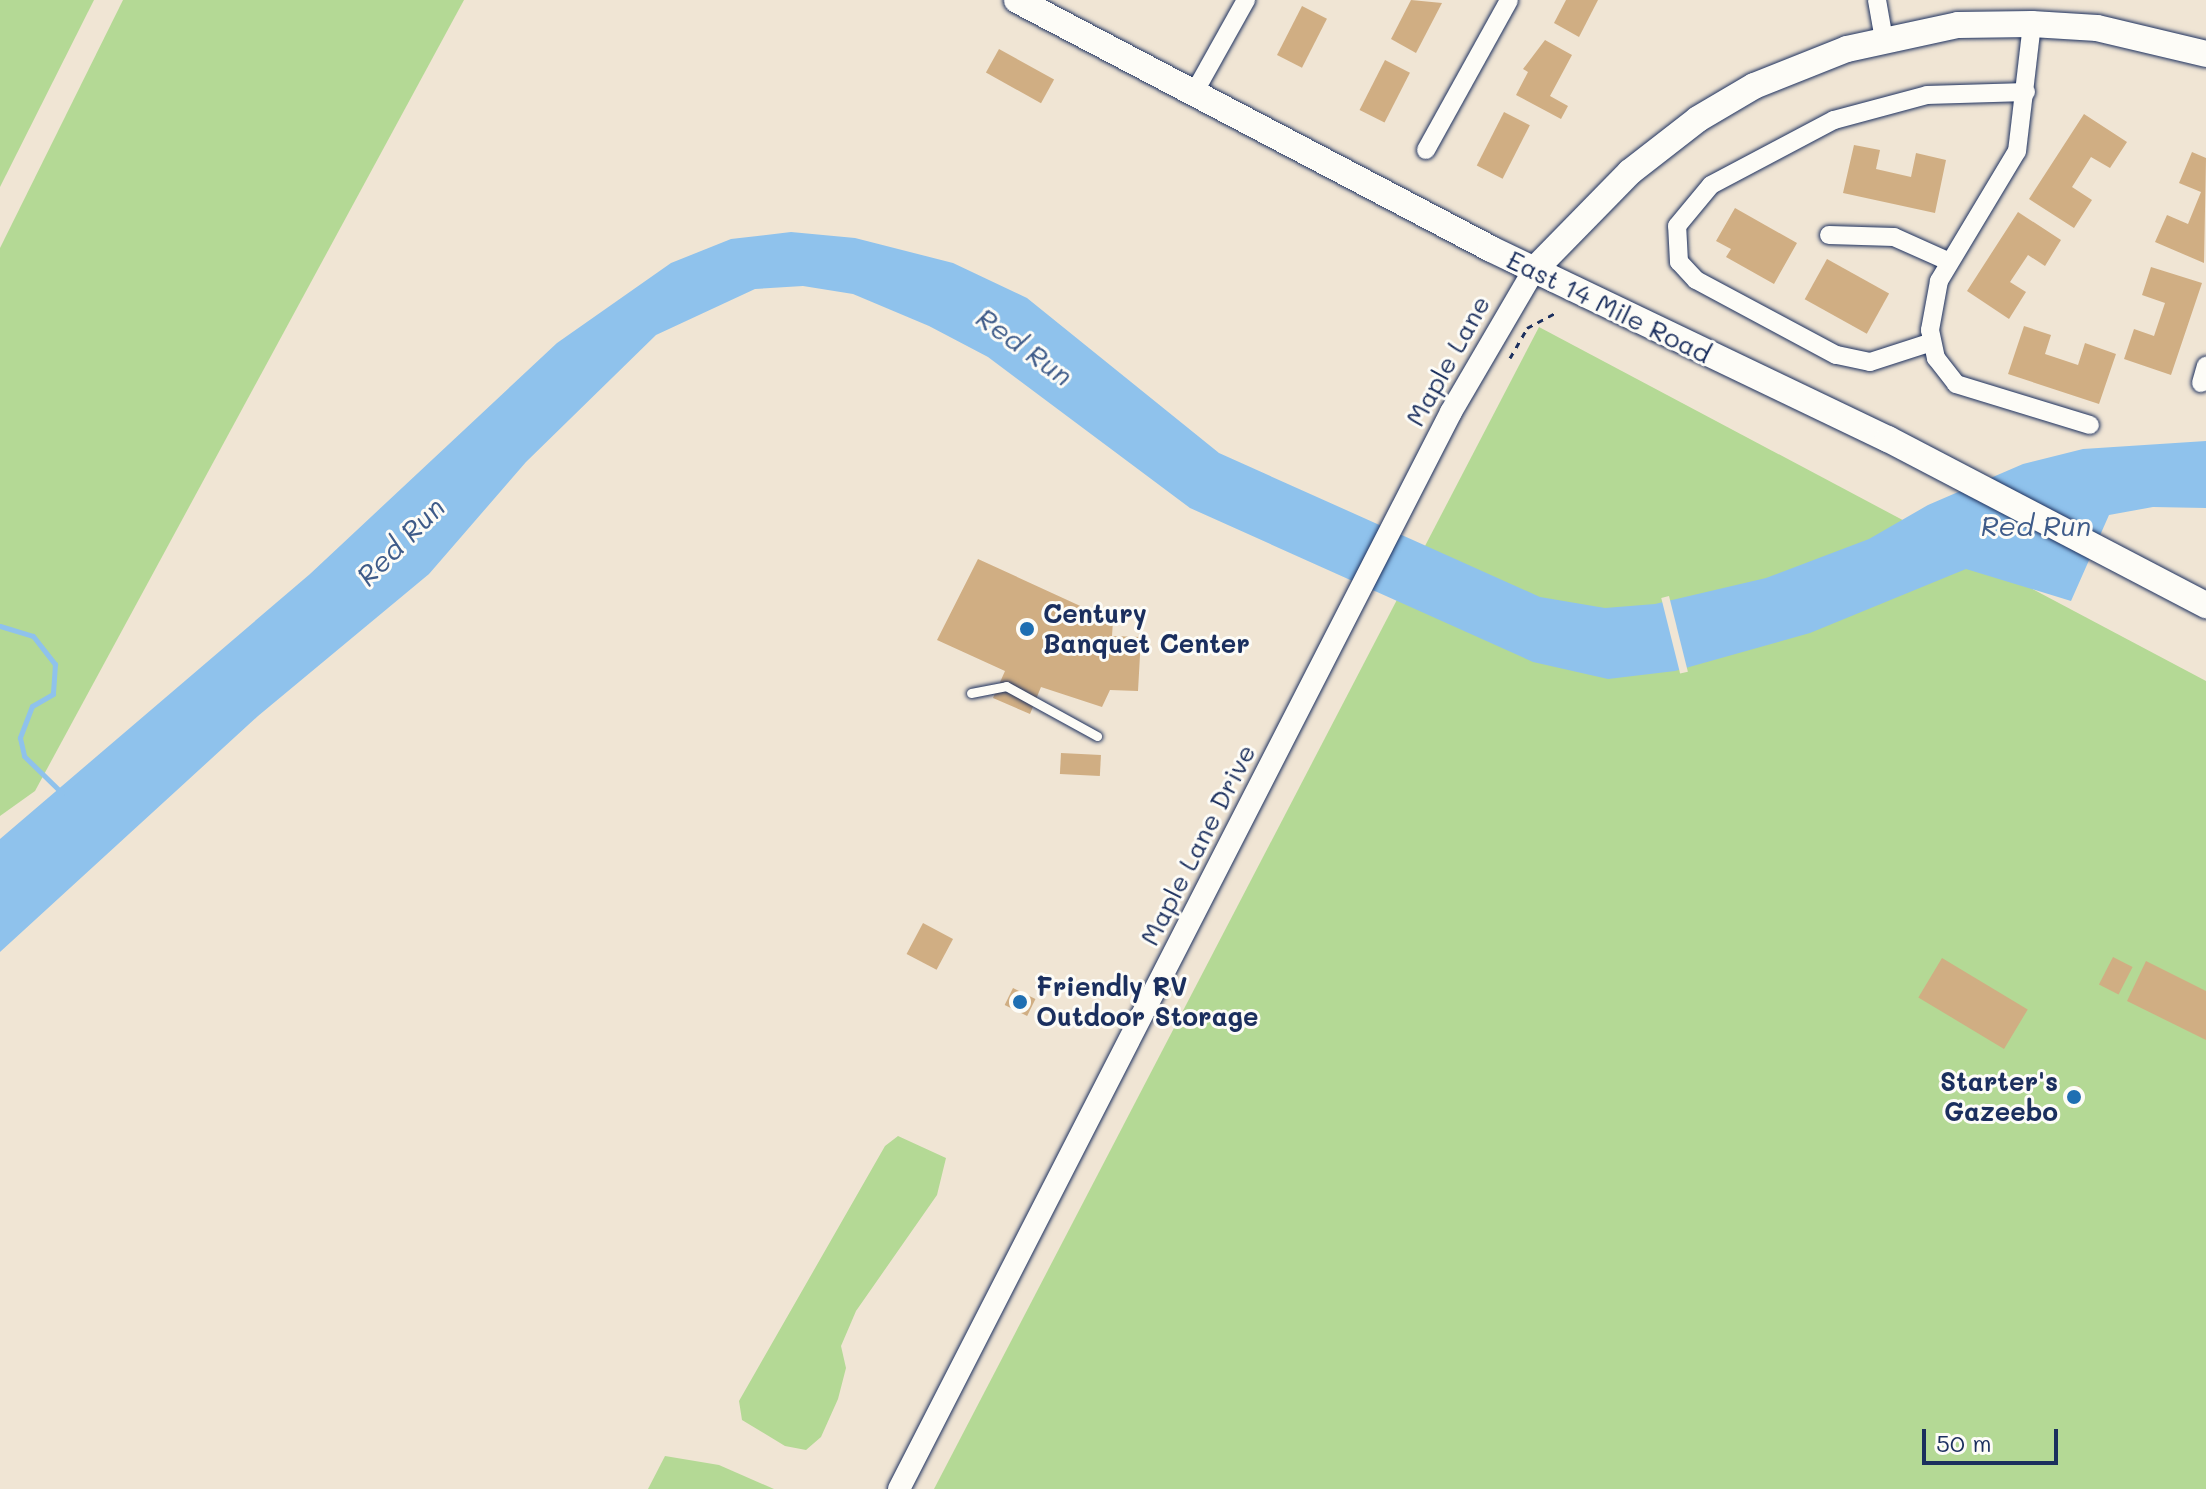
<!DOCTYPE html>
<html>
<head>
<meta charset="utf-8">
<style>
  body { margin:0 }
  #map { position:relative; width:2206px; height:1489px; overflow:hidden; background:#f0e5d4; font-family:Mali,sans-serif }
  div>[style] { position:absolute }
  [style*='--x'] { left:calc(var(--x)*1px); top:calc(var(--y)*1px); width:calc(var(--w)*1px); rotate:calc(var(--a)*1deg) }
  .green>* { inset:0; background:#b4d995 }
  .water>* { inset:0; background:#8fc2ec }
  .pier>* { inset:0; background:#f0e5d4; transform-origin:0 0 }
  .stream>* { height:5px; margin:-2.5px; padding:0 2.5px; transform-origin:2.5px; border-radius:2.5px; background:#8fc2ec }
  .building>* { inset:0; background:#d0ae83; transform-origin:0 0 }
  .path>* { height:3px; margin-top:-1.5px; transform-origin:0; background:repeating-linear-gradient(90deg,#1b2f5e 0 6px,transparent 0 12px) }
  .roads { filter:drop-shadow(0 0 2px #1b2f5e) drop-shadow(0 0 2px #1b2f5e) }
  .service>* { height:9px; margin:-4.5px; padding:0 4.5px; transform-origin:4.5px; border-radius:4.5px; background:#fdfcf7 }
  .minor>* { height:18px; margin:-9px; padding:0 9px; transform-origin:9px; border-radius:9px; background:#fdfcf7 }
  .tertiary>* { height:22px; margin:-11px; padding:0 11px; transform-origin:11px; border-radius:11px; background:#fdfcf7 }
  .secondary>* { height:26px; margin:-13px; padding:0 13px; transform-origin:13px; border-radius:13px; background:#fdfcf7 }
  .dots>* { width:22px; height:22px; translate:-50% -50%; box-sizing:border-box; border:4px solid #fdfcf7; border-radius:50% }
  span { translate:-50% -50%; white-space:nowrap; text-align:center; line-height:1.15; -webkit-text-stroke:6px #fdfcf7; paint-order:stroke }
  .street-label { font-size:26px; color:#1b2f5e }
  .poi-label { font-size:26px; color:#1b2f5e; font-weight:700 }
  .left { translate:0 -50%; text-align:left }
  .right { translate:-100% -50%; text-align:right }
  .water-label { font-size:28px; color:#3e5b89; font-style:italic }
  .scale { position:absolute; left:1922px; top:1429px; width:136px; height:36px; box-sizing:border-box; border:4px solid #1b2f5e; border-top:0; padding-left:10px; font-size:24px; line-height:28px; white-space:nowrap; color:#1b2f5e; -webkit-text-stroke:6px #fdfcf7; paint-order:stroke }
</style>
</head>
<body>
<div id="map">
  <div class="green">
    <i style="clip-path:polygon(0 0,94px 0,0 187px)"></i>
    <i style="clip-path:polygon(123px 0,464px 0,35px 791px,0 816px,0 248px)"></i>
    <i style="clip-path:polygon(1539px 327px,2206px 681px,2206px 1489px,934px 1489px)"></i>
    <i style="clip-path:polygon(898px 1136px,946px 1158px,937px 1195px,856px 1311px,841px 1346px,846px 1368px,838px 1399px,821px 1437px,806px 1450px,785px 1446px,742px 1420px,739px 1401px,885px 1146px)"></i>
    <i style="clip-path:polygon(665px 1456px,719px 1465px,774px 1489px,648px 1489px)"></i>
  </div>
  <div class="water">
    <i style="clip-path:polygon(791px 232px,855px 238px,953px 263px,1027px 298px,1219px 453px,1540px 597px,1605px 608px,1655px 604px,1766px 578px,1869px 539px,1928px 505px,2023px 464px,2083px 449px,2206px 441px,2206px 508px,2153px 507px,2109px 515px,2071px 601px,1966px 569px,1810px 633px,1675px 671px,1608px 679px,1533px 662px,1190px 508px,988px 357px,929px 326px,853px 294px,803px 286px,755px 289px,656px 335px,526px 462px,429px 574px,258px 716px,0 952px,0 839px,310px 574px,557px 343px,671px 263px,731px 239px)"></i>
  </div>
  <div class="pier">
    <i style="left:1669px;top:596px;width:78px;height:8px;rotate:76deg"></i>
  </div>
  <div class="stream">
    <i style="--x:0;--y:626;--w:34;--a:17"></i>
    <i style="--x:33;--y:636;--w:36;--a:52"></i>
    <i style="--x:55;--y:664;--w:30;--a:94"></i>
    <i style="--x:53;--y:694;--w:24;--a:150"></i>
    <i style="--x:32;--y:706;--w:34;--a:111"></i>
    <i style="--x:20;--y:738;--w:18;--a:77"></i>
    <i style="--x:24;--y:756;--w:53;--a:44.2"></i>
  </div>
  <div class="building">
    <i style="clip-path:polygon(1411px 0,1442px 3px,1416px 53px,1391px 39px)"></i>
    <i style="clip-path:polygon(1566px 0,1598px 0,1579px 37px,1554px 23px)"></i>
    <i style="left:1302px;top:6px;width:28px;height:55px;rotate:27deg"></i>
    <i style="clip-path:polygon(1545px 40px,1572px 55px,1550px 96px,1568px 106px,1561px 119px,1516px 95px,1528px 72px,1523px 69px)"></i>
    <i style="left:999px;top:49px;width:63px;height:27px;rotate:29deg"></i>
    <i style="left:1385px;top:60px;width:28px;height:56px;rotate:27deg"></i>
    <i style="left:1504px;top:112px;width:29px;height:60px;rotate:27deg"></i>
    <i style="clip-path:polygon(2084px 114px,2127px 142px,2110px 168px,2091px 157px,2072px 187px,2092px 200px,2074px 228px,2029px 199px)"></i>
    <i style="clip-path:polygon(1854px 145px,1880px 150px,1876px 169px,1911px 177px,1916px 153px,1946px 160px,1935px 213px,1843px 193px)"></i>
    <i style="clip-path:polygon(2192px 152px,2206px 158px,2204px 263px,2155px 242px,2167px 215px,2188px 224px,2201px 192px,2179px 183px)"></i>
    <i style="clip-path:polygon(1735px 208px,1797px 243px,1774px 284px,1726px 257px,1731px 249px,1716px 241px)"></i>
    <i style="clip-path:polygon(2018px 212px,2061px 240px,2045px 266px,2028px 255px,2010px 282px,2026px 292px,2009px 319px,1967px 291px)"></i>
    <i style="left:1827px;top:259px;width:71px;height:46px;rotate:29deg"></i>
    <i style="clip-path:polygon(2151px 267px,2202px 283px,2171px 375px,2124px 359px,2134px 329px,2154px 336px,2165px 303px,2142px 295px)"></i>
    <i style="clip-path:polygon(2024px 326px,2051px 335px,2045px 354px,2078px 365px,2085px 343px,2116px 354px,2099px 404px,2008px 374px)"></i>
    <i style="clip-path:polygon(978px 559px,1113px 621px,1112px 636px,1141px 637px,1138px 691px,1110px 690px,1102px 707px,1041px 687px,1030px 714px,993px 698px,1005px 671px,937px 640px)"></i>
    <i style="left:1061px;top:753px;width:40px;height:21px;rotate:3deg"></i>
    <i style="left:923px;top:923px;width:34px;height:35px;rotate:28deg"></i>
    <i style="left:2113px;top:957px;width:22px;height:31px;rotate:27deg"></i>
    <i style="left:1942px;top:958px;width:100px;height:46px;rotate:31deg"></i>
    <i style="clip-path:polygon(2146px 961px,2206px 991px,2206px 1040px,2127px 1001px)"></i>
    <i style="left:1013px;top:988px;width:25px;height:19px;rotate:26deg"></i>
    <i style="clip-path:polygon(2079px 1086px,2085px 1096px,2072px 1109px,2064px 1099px,2067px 1089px)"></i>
  </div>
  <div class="path">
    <i style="--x:1510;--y:358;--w:34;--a:-60"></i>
    <i style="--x:1527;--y:328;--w:32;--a:-28"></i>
  </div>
  <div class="roads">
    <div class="service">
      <i style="--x:971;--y:693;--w:36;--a:-11"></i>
      <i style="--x:1006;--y:686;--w:104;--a:28.8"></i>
    </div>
    <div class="minor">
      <i style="--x:1877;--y:0;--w:39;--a:80"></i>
      <i style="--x:2032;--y:24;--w:128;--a:96.7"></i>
      <i style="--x:2017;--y:151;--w:152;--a:121"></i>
      <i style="--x:1939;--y:281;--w:50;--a:100.4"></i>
      <i style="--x:1930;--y:330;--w:29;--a:78"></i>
      <i style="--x:1936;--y:358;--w:33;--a:52"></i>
      <i style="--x:1956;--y:384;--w:140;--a:17"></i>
      <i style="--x:1194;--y:93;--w:107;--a:-60.8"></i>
      <i style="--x:1426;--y:150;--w:171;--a:-61"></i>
      <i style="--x:1829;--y:235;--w:65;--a:1.8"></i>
      <i style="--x:1894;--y:237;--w:61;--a:24.1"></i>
      <i style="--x:1932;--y:342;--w:65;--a:162.1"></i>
      <i style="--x:1870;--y:362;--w:35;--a:-168"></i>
      <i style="--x:1836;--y:355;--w:159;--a:-151.8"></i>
      <i style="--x:1696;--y:280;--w:25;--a:-133"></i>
      <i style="--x:1679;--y:262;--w:36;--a:-93"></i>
      <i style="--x:1677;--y:226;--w:53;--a:-50.3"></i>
      <i style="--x:1711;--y:185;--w:139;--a:-27.9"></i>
      <i style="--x:1834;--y:120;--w:96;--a:-15"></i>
      <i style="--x:1927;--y:95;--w:99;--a:-1.7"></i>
      <i style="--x:2201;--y:383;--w:18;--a:-74"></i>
    </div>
    <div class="tertiary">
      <i style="--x:899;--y:1489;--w:1210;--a:-62.86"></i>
      <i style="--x:1451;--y:412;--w:164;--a:-59.7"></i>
    </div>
    <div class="secondary">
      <i style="--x:1017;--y:0;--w:535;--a:27.71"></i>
      <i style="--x:1491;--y:249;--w:440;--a:25.6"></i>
      <i style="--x:1888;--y:439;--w:359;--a:27.6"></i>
      <i style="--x:1534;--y:270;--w:137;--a:-45.6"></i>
      <i style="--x:1630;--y:172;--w:86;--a:-37.9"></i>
      <i style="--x:1698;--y:119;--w:65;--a:-30.5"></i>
      <i style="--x:1754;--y:86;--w:100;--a:-21.7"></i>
      <i style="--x:1847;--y:49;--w:114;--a:-12.2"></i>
      <i style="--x:1958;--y:25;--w:74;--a:-0.8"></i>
      <i style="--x:2032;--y:24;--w:65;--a:3.5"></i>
      <i style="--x:2097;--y:28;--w:112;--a:13.4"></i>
    </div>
  </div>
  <div class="dots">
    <i style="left:1027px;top:629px;background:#1f6fb2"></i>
    <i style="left:1020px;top:1002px;background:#1f6fb2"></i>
    <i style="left:2074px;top:1097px;background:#1f6fb2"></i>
  </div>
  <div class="street-label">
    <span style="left:1609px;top:307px;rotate:26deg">East 14 Mile Road</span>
    <span style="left:1448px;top:361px;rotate:-61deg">Maple Lane</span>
    <span style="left:1198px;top:845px;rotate:-63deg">Maple Lane Drive</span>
  </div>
  <div class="poi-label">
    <span class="left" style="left:1043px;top:629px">Century<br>Banquet Center</span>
    <span class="left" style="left:1036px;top:1002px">Friendly RV<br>Outdoor Storage</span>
    <span class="right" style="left:2058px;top:1097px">Starter's<br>Gazeebo</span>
  </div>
  <div class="water-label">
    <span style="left:1025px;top:346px;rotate:36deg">Red Run</span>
    <span style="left:2036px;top:525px">Red Run</span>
    <span style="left:400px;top:541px;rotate:-45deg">Red Run</span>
  </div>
  <div class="scale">50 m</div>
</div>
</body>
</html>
